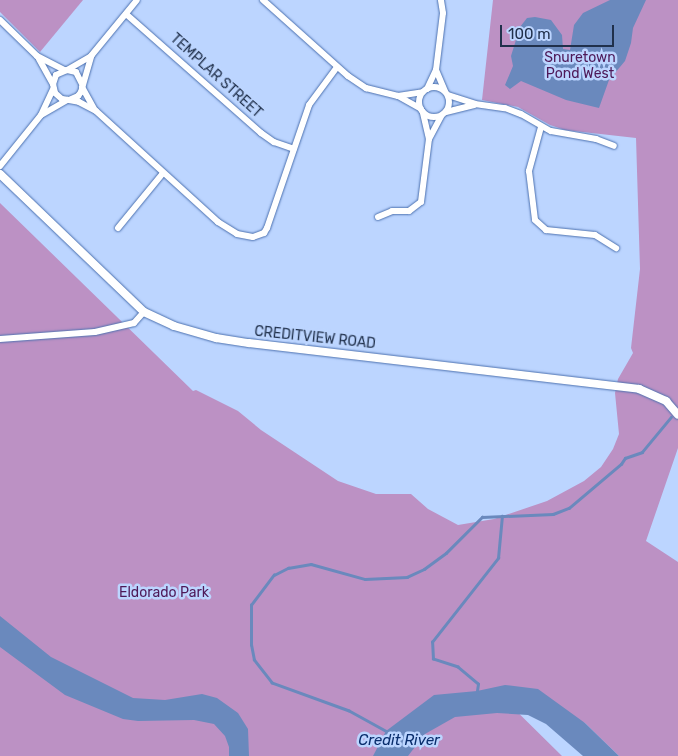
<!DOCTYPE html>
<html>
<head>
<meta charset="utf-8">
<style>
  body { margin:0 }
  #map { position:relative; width:678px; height:756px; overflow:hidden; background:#bcd5ff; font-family:Rubik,sans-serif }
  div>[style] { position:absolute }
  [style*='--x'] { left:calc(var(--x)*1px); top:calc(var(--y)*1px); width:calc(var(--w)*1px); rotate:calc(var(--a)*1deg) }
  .green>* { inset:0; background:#bc91c4 }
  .water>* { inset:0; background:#6a89bd }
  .stream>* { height:2.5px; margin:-1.25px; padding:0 1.25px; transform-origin:1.25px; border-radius:1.25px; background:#6a89bd }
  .roads { filter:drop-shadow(0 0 1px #4c71b0) drop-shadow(0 0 1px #4c71b0) }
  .minor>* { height:6px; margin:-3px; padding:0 3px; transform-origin:3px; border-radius:3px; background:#fff }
  .minor>.ring { margin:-3px; padding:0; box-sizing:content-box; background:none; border:6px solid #fff; border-radius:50% }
  .tertiary>* { height:8px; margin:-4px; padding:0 4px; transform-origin:4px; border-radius:4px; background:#fff }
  span { translate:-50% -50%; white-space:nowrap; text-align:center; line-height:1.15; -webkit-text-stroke:5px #bcd5ff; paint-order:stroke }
  .park-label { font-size:14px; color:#4e1958 }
  .street-label { font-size:14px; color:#20304b }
  .water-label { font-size:15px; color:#092d6c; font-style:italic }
  .scale { position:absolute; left:500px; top:25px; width:114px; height:22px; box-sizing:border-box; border:2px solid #20304b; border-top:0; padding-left:6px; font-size:15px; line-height:18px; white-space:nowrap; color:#20304b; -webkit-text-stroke:4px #bcd5ff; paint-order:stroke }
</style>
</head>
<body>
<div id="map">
  <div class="green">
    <i style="clip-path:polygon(0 0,83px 0,40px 52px,0 12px)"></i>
    <i style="clip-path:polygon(493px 0,678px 0,678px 448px,646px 541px,678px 562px,678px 756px,619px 756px,585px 723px,493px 688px,562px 756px,0 756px,0 203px,193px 391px,196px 390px,238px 411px,261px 430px,338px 481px,376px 494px,411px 494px,428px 509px,458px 525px,494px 519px,547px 501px,584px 481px,601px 467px,613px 449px,619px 434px,615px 393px,618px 379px,633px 353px,631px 348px,640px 269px,636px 138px,565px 130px,550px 125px,518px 107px,482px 100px)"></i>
  </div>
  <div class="water">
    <i style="clip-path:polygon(610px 0,646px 0,633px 28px,631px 43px,625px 61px,609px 80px,599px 108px,566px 100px,521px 81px,510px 89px,505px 85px,513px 66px,511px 56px,520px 27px,527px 18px,535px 17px,551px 20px,562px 35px,563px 49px,570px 50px,574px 25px,583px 13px)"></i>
    <i style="clip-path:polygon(0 616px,51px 657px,133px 698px,165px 700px,202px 694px,217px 698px,238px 713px,248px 729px,249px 756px,229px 756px,229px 747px,225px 736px,214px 724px,194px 720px,138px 721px,123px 719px,65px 695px,0 647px)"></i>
    <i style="clip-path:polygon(505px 685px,538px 689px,585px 723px,619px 756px,583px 756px,546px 724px,528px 715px,497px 713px,455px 717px,425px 734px,408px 756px,373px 756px,386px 731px,434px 695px,477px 691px)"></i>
  </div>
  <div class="stream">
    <i style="--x:477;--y:691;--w:7;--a:-82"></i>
    <i style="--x:478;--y:684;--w:26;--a:-140"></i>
    <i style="--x:458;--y:667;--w:26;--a:-162"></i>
    <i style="--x:433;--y:659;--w:17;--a:-93"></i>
    <i style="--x:432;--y:642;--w:107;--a:-51.8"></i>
    <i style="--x:498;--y:558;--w:42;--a:-84.6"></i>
    <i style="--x:387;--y:732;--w:43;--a:-151.1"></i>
    <i style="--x:349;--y:711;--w:82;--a:-160"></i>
    <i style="--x:272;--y:683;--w:29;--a:-128"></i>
    <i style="--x:254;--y:660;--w:15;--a:-101"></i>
    <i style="--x:251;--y:645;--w:40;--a:-90"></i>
    <i style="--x:251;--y:605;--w:38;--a:-53"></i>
    <i style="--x:274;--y:575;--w:16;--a:-27"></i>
    <i style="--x:288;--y:568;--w:23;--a:-10"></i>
    <i style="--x:311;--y:564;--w:56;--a:15.5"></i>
    <i style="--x:365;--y:579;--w:42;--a:-2.7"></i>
    <i style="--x:407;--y:577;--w:19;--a:-25"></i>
    <i style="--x:424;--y:569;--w:27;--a:-36"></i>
    <i style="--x:446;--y:553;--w:51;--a:-45"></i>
    <i style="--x:482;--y:517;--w:71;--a:-2.4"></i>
    <i style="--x:553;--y:514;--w:17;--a:-21"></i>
    <i style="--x:569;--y:508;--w:68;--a:-40.2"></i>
    <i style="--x:621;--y:464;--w:7;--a:-56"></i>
    <i style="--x:625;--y:458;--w:18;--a:-19"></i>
    <i style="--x:642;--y:452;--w:45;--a:-50.4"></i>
  </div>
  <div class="roads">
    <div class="minor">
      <i style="--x:263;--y:0;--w:114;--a:41.8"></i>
      <i style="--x:348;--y:76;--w:22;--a:34"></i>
      <i style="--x:366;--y:88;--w:33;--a:14"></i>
      <i style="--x:398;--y:96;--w:25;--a:-9"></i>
      <i style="--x:126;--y:14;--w:180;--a:41.4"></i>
      <i style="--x:261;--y:133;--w:16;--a:35"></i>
      <i style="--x:274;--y:142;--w:21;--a:19"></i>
      <i style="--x:0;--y:20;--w:52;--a:44.2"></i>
      <i style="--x:37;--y:56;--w:31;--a:27"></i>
      <i style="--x:39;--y:59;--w:29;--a:61"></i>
      <i style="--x:67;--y:70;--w:28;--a:-30"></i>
      <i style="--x:91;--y:56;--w:72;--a:-50.6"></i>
      <i style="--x:436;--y:70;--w:23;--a:67"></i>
      <i style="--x:82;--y:84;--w:13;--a:-117"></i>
      <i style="--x:76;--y:72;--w:9;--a:-167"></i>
      <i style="--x:67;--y:70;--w:12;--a:156"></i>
      <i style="--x:56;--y:75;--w:9;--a:108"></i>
      <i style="--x:53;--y:84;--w:9;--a:77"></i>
      <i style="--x:55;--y:93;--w:9;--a:41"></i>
      <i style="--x:62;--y:99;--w:7;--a:8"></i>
      <i style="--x:69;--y:100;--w:10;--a:-24"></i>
      <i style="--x:78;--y:96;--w:5;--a:-53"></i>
      <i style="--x:81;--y:92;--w:37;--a:-74"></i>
      <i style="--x:82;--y:87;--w:26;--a:61"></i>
      <i class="ring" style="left:419px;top:87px;width:24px;height:24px"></i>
      <i style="--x:427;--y:89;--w:21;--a:-65"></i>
      <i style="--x:436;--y:70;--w:57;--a:-83"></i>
      <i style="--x:443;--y:13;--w:13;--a:-99"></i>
      <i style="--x:448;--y:95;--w:28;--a:18"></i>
      <i style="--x:475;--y:104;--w:30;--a:8"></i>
      <i style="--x:505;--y:108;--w:17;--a:21"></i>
      <i style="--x:521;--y:114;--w:34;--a:30"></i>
      <i style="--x:551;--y:131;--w:46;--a:10.1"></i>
      <i style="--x:596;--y:139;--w:19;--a:21"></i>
      <i style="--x:398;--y:96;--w:26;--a:29"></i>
      <i style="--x:69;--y:100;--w:10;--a:11"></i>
      <i style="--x:79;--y:102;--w:19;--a:28"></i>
      <i style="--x:96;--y:111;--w:165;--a:42.3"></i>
      <i style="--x:218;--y:222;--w:22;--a:32"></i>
      <i style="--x:237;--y:234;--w:16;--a:11"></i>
      <i style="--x:253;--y:237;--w:12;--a:-20"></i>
      <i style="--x:264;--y:233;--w:6;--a:-59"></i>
      <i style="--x:267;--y:228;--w:130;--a:-71.1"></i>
      <i style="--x:309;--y:105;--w:47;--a:-53.6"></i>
      <i style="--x:446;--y:112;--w:29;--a:-14"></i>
      <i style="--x:43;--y:114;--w:28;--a:-30"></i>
      <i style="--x:541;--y:127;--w:46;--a:105.3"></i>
      <i style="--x:529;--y:171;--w:49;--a:83"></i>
      <i style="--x:535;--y:220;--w:15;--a:42"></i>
      <i style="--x:546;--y:230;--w:49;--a:5.8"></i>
      <i style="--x:595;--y:235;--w:25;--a:32"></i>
      <i style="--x:429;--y:139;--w:26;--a:-62"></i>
      <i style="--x:0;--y:166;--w:65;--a:-51.2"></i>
      <i style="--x:41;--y:115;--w:29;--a:-65"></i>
      <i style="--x:378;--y:217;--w:15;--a:-23"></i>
      <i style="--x:392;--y:211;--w:17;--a:0"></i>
      <i style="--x:409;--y:211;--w:15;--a:-37"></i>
      <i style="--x:421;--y:202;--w:64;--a:-82.8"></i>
      <i style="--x:429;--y:139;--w:28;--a:-103"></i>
      <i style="--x:118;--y:228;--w:71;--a:-50.7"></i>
      <i style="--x:0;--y:339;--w:95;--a:-4.2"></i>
      <i style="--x:95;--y:332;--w:40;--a:-13"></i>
      <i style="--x:134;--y:323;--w:15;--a:-48"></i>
    </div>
    <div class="tertiary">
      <i style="--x:0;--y:174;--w:199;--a:43.8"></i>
      <i style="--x:144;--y:312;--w:33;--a:25"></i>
      <i style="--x:174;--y:326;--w:44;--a:15.9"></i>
      <i style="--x:216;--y:338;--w:33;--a:9"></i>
      <i style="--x:249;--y:343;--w:393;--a:6.7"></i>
      <i style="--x:639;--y:389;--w:30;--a:24"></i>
      <i style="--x:666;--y:401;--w:18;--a:49"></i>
    </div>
  </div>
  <div class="park-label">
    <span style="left:580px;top:66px">Snuretown<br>Pond West</span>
    <span style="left:164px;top:593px">Eldorado Park</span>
  </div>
  <div class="street-label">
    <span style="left:216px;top:76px;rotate:42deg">TEMPLAR STREET</span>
    <span style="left:315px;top:338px;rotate:6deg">CREDITVIEW ROAD</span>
  </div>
  <div class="water-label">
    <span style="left:399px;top:741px">Credit River</span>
  </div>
  <div class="scale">100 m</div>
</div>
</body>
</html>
